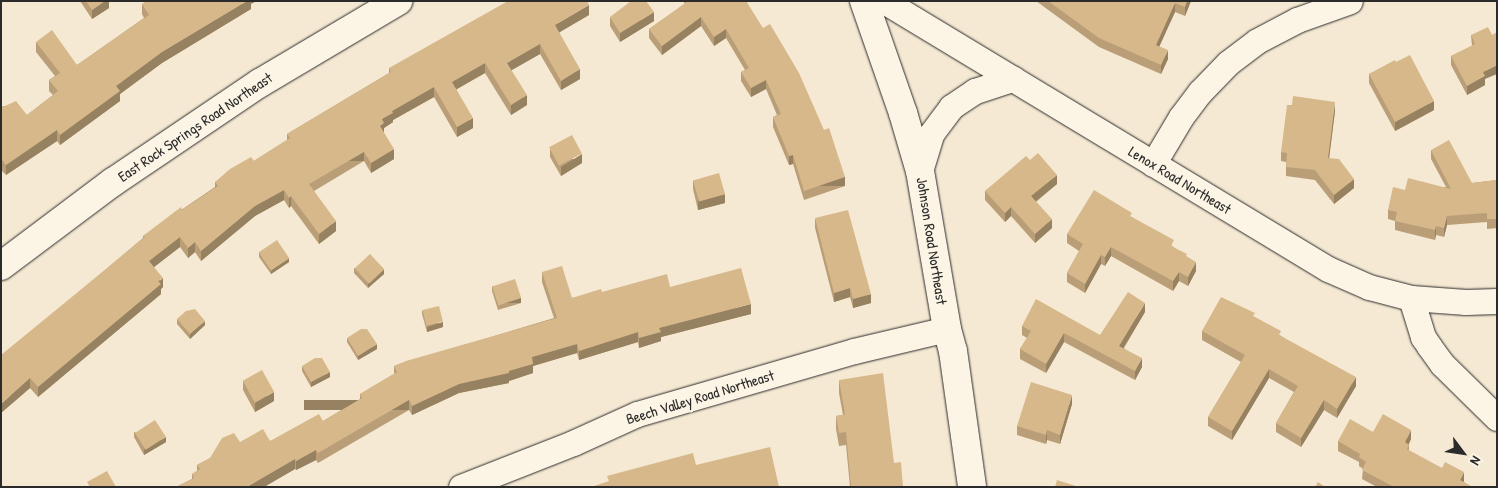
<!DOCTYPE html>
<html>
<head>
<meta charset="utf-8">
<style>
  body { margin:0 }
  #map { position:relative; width:1498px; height:488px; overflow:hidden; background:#f5e9d3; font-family:"Patrick Hand",sans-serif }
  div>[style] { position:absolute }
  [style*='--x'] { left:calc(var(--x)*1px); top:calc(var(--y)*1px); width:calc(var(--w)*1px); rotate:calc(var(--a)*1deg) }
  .roads { filter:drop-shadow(0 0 1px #2b2b2b) drop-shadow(0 0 1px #2b2b2b) }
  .street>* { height:25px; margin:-12.5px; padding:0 12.5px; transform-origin:12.5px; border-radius:12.5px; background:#fcf5e5 }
  .secondary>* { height:28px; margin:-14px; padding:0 14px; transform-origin:14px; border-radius:14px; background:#fcf5e5 }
  .wall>* { inset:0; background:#b99e78 }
  .shaded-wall>* { inset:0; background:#968161; transform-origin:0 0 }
  .building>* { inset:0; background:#d7b88b; transform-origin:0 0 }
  span { translate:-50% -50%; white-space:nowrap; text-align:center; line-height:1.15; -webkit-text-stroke:4.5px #fcf5e5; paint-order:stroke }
  .street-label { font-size:15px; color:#2b2b2b }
  .frame { position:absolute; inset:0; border:2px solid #2b2b2b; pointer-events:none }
  .north { position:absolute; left:1438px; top:428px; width:50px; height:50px; -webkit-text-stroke:4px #fcf5e5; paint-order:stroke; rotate:121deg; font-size:14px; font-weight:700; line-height:20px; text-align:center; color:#2b2b2b }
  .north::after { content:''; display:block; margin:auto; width:18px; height:22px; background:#2b2b2b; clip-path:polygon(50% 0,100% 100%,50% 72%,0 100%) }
</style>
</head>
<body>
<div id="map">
  <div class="roads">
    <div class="street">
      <i style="--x:884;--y:1;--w:519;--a:31.12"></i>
      <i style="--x:1328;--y:269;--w:45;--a:23.7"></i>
      <i style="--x:1369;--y:287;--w:43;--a:14.7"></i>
      <i style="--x:1411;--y:298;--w:55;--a:4.2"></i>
      <i style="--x:1466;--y:302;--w:31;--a:-2"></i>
      <i style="--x:1153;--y:164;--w:55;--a:-59.2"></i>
      <i style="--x:1181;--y:117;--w:31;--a:-53"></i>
      <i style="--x:1200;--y:92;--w:40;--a:-46"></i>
      <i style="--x:1228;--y:63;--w:36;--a:-37"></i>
      <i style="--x:1257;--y:41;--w:45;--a:-27.7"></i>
      <i style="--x:1297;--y:20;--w:56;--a:-19.7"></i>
      <i style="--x:920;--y:171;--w:39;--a:-73"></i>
      <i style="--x:931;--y:134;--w:34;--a:-53"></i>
      <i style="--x:951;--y:107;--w:29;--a:-34"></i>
      <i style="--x:975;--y:91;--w:40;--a:-18"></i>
      <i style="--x:1411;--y:298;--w:41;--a:72.9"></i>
      <i style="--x:1423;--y:337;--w:11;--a:56"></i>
      <i style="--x:1429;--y:346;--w:22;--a:54"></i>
      <i style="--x:1442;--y:364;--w:77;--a:44.5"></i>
      <i style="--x:461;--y:487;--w:120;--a:-21.4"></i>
      <i style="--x:573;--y:443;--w:70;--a:-24.4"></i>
      <i style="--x:637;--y:414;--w:226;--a:-16.2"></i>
      <i style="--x:854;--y:351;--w:96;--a:-13.3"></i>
    </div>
    <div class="secondary">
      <i style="--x:864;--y:1;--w:119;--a:70.8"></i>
      <i style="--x:903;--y:113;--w:60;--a:73.7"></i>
      <i style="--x:920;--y:171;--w:160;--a:80.3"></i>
      <i style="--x:947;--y:329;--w:23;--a:75"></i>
      <i style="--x:953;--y:351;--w:137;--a:82"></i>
      <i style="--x:1;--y:266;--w:140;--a:-36.9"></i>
      <i style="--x:113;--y:182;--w:177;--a:-34"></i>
      <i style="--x:260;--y:83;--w:161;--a:-30.7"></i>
    </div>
  </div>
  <div class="wall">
    <i style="clip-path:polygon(80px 1px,109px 1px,109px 8px,92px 19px)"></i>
    <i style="clip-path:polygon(683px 1px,746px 1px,845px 186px,804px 200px,793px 164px,789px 165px,773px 127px,773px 117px,777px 115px,766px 89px,751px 97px,741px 81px,741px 72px,745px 70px,726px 38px,714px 46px,701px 26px,662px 55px,649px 38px,649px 29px,685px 4px)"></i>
    <i style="clip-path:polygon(1036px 1px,1158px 2px,1191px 1px,1185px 16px,1175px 12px,1159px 46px,1168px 59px,1161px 74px,1099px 47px)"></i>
    <i style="clip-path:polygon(142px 4px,251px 4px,251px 9px,162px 63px,120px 94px,120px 101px,60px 145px,57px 141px,6px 175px,2px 171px,1px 171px,1px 106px,27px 115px,53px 95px,49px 91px,49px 80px,55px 76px,36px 52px,36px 42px,77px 65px,144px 18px,142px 14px)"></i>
    <i style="clip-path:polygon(589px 15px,559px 32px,580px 79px,561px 90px,540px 54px,511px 70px,527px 105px,511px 115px,485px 73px,456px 89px,473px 128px,457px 137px,434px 97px,393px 120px,393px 122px,384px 128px,384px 133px,394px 159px,371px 173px,364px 161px,314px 191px,336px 231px,319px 244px,291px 206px,289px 208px,284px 200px,255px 216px,201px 261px,195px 252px,188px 258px,180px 247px,154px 267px,163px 287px,161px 289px,161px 294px,38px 397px,30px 388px,1px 413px,54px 313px,143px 238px,143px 236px,215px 187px,215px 182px,254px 161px,287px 140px,287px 134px,389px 73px,389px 68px)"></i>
    <i style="clip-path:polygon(610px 17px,654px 21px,620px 42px,610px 26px)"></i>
    <i style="clip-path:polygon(1471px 35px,1492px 35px,1485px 79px,1485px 85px,1467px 95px,1451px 65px,1451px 56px,1472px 46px)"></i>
    <i style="clip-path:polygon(1396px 62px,1434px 110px,1395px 131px,1369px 83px,1369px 74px)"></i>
    <i style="clip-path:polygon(1335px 111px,1329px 158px,1354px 188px,1334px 204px,1315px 180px,1286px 176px,1286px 162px,1281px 161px,1281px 152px)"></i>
    <i style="clip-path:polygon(550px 148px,582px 163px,561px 176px,550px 157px)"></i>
    <i style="clip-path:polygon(1431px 150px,1472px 183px,1497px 180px,1497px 228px,1487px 229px,1487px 222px,1447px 225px,1444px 237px,1436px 235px,1435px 240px,1395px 230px,1395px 221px,1388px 219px,1388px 210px,1405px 190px,1446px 187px,1431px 159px)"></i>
    <i style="clip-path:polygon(1030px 160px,1057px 184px,1036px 202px,1052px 228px,1035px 243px,1011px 216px,1005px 222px,985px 200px,985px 191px)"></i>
    <i style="clip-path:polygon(693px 180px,725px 203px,698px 210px,693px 189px)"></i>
    <i style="clip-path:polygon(1132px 217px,1187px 257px,1196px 271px,1188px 286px,1179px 281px,1173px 291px,1111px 256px,1105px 266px,1101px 264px,1085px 293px,1067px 282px,1067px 273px,1079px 251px,1067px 243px,1067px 234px)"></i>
    <i style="clip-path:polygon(815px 218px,871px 303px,853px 308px,850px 297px,834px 302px,815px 228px)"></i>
    <i style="clip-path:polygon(259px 252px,289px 262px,271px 274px,259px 257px)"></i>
    <i style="clip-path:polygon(354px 268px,384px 274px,368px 288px,354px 273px)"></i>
    <i style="clip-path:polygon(542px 272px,572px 298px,602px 292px,670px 287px,751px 314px,661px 337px,661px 341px,639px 348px,638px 342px,579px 360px,577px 353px,533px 366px,533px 373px,509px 381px,509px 383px,459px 393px,412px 415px,409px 410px,318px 463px,316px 460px,296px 470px,295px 469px,264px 487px,176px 487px,192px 479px,192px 474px,197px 471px,197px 465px,240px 442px,270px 441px,323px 421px,360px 399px,360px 394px,394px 374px,394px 366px,554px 318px,542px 282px)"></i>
    <i style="clip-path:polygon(492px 286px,521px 303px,498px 310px,492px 291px)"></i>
    <i style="clip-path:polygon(422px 310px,443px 327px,427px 332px,422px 314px)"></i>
    <i style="clip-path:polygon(1145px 312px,1124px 348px,1142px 367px,1135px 380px,1064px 342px,1046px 373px,1020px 359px,1020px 349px,1027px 338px,1022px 335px,1022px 326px,1100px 335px)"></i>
    <i style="clip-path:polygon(1255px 317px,1281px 336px,1356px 386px,1337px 418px,1324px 410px,1301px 447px,1276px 432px,1276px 423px,1294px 392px,1269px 378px,1232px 440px,1208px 426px,1208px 417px,1241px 362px,1202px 340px,1202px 331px)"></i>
    <i style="clip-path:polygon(177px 319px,205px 325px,190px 339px,177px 324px)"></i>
    <i style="clip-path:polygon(347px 338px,377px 349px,358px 360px,347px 342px)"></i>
    <i style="clip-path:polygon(302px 366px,330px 377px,311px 387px,302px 371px)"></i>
    <i style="clip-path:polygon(839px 380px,894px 463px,903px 487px,850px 487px,846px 445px,839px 446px,836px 429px,836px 416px,843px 415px,839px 393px)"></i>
    <i style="clip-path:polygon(243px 381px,274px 401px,255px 412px,243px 390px)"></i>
    <i style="clip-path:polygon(1072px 404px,1060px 444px,1047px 440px,1046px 444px,1017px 435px,1017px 426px)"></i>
    <i style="clip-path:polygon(134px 432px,166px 442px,144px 455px,134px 437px)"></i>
    <i style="clip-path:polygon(1373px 432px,1411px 439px,1409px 444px,1409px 451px,1464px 482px,1471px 487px,1377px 487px,1362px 479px,1363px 469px,1359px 466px,1359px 462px,1338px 451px,1338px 441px)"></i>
  </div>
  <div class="shaded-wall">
    <i style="clip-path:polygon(105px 1px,109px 1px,109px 8px,92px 19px,92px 10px)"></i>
    <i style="clip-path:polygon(247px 1px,257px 1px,251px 4px,251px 9px,162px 63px,120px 94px,120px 101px,60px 145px,60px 135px,116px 86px,162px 52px)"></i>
    <i style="clip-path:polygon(1187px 1px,1191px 1px,1185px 16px,1185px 7px)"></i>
    <i style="clip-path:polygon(1175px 3px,1175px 12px,1156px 54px,1156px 45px)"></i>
    <i style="clip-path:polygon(589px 5px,589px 15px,555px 35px,555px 25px)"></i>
    <i style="clip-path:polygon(654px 12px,654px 21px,620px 42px,620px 33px)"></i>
    <i style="clip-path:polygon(701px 17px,701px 26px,662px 55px,662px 46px)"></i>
    <i style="clip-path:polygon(726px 29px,726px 38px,714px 46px,714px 37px)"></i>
    <i style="clip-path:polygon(540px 44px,540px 54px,507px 73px,507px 63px)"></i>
    <i style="clip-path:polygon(1168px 50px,1168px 59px,1161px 74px,1161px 65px)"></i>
    <i style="clip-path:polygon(485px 63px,485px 73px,452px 92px,452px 82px)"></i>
    <i style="clip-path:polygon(1497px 65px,1497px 74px,1485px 79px,1485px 85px,1467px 95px,1467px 86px,1483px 72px)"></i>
    <i style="clip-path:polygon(580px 69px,580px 79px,561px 90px,561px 81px)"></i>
    <i style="clip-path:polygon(766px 80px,766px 89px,751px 97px,751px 88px)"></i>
    <i style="clip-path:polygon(434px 87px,434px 97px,393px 120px,393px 122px,384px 128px,384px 133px,380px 126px,382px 119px,392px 111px)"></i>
    <i style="clip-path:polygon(527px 95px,527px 105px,511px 115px,511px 105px)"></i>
    <i style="clip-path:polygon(1434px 101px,1434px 110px,1395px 131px,1395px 122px)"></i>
    <i style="clip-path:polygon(1335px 102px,1335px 111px,1328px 167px,1328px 158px)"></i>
    <i style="clip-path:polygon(473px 118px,473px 128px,457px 137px,457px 127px)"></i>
    <i style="clip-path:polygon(57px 130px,57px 141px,6px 175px,6px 165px)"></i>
    <i style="clip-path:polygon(394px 149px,394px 159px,371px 173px,371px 163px)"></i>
    <i style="left:364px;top:152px;width:9px;height:64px;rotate:90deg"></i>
    <i style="clip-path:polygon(582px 154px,582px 163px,561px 176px,561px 167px)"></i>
    <i style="clip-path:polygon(793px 155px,793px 164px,789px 165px,789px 156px)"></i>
    <i style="left:2px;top:160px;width:11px;height:1px;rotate:90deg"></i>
    <i style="clip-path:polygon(1057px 175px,1057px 184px,1031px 205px,1031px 196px)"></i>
    <i style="left:845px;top:177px;width:9px;height:43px;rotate:90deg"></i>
    <i style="clip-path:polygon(1354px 179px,1354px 188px,1334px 204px,1334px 195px)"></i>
    <i style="clip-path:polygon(284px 190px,284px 200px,255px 216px,201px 261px,201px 251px,255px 206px)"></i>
    <i style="clip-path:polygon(725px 194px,725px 203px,698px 210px,698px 200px)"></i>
    <i style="clip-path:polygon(291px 196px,291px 206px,289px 208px,289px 198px)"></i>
    <i style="clip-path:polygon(1011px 207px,1011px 216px,1005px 222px,1005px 213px)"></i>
    <i style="clip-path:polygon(1447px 216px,1447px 225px,1444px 237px,1444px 228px)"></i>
    <i style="clip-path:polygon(1052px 219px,1052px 228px,1035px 243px,1035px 234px)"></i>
    <i style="clip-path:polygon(336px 221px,336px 231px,319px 244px,319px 234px)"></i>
    <i style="clip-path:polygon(1436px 226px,1436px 235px,1435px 240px,1435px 230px)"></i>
    <i style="clip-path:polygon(180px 237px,180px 247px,149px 271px,149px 261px)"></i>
    <i style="clip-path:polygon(195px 242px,195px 252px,188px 258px,188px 248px)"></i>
    <i style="clip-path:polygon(1111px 247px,1111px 256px,1105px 266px,1105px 257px)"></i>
    <i style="clip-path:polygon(1101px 255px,1101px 264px,1085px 293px,1085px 284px)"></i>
    <i style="clip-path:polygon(289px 258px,289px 262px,271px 274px,271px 269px)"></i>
    <i style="clip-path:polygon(1196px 262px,1196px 271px,1188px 286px,1188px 277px)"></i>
    <i style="clip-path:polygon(384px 269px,384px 274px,368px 288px,368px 283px)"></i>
    <i style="clip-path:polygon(1179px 272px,1179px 281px,1173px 291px,1173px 281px)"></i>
    <i style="clip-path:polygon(163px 278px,163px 287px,161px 289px,161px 294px,38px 397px,38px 387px)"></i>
    <i style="clip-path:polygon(850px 288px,850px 297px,834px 302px,834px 293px)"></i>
    <i style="clip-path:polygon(871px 294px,871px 303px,853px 308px,853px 299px)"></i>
    <i style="left:521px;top:298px;width:5px;height:24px;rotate:90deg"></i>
    <i style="clip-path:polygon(1145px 303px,1145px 312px,1119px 355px,1119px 346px)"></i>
    <i style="clip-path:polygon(751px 304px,751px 314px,661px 337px,661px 341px,639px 348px,639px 338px,659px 328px)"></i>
    <i style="clip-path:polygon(205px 321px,205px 325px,190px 339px,190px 334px)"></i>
    <i style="clip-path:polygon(443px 322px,443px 327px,427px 332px,427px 327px)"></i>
    <i style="clip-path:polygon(638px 332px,638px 342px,579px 360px,579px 351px)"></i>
    <i style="clip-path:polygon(1064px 333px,1064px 342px,1046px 373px,1046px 364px)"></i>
    <i style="clip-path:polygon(377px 344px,377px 349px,358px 360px,358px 356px)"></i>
    <i style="clip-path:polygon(577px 344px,577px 353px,533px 366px,533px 373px,509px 381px,509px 383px,459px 393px,412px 415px,412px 406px,459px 384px,532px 357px)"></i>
    <i style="clip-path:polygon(1142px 358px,1142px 367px,1135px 380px,1135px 371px)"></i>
    <i style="clip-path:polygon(1269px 369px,1269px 378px,1232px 440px,1232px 431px)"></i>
    <i style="clip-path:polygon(330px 372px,330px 377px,311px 387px,311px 382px)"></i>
    <i style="clip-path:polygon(1356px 377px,1356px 386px,1337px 418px,1337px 409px)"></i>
    <i style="clip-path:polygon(30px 378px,30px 388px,1px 413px,1px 404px)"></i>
    <i style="clip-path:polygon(274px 392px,274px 401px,255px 412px,255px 403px)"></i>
    <i style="clip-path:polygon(1072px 395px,1072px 404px,1060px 444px,1060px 435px)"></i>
    <i style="left:409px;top:400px;width:10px;height:105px;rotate:90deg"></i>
    <i style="clip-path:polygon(1324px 400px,1324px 410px,1301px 447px,1301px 438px)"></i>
    <i style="clip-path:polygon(1047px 430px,1047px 440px,1046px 444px,1046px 435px)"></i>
    <i style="clip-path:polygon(1411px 430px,1411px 439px,1405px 451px,1405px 442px)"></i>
    <i style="clip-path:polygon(166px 437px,166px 442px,144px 455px,144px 450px)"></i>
    <i style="clip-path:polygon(316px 450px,316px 460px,296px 470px,296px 461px)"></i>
    <i style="clip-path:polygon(295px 459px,295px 469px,264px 487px,247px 487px)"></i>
    <i style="clip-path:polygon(1464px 472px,1464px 481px,1461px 487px,1460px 480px)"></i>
  </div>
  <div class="building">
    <i style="clip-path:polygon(86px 1px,105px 1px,92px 10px)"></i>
    <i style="clip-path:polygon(146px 1px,247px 1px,162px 52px,116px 86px,120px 91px,60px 135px,57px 130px,6px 165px,2px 160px,1px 161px,1px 106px,5px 106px,16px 101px,27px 115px,58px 91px,49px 80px,60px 73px,36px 42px,52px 30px,77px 65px,149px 15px,142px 4px)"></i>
    <i style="clip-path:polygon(508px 1px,587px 1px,589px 5px,555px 25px,580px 69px,561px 81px,540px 44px,507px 63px,527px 95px,511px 105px,485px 63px,452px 82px,473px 118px,457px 127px,434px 87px,392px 111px,393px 113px,382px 119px,384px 123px,380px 126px,394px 149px,371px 163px,364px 152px,309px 184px,336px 221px,319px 234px,291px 196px,289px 198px,284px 190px,255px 206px,201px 251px,195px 242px,188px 248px,180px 237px,149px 261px,163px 278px,158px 281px,161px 284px,38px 387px,30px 378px,1px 404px,1px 355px,145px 237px,143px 236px,181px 207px,182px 210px,218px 186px,215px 182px,230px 169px,251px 157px,254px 161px,290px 138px,287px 134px,391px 72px,389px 68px)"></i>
    <i style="clip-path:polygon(631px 1px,646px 1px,654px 12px,620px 33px,610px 17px)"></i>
    <i style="clip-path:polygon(688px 1px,746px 1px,763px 28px,770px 24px,799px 73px,824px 130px,829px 128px,845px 177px,804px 191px,793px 155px,789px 156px,773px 117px,781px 114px,766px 80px,751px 88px,741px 72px,749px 68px,726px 29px,714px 37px,701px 17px,662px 46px,649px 29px)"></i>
    <i style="clip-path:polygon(1048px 1px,1158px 2px,1187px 1px,1185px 7px,1175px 3px,1156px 45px,1168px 50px,1161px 65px,1099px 38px)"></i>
    <i style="clip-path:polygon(1488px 27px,1492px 35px,1497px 32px,1497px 65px,1483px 72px,1485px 76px,1467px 86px,1451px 56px,1475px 44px,1471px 35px)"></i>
    <i style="clip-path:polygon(1410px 55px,1434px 101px,1395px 122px,1369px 74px,1395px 60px,1396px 62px)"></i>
    <i style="clip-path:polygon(1293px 96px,1335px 102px,1328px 158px,1339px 159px,1354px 179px,1334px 195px,1315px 170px,1286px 167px,1287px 153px,1281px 152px,1287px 105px,1292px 105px)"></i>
    <i style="left:572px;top:135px;width:21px;height:26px;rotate:62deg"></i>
    <i style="clip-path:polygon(1449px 140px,1472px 183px,1497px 180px,1497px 219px,1487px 219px,1487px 213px,1447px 216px,1444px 228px,1436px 226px,1435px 230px,1395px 221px,1397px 212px,1388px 210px,1393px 187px,1405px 190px,1408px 178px,1451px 189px,1431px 150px)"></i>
    <i style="clip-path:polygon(1038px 153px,1057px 175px,1031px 196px,1052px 219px,1035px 234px,1011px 207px,1005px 213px,985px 191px,1026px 156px,1030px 160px)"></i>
    <i style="left:719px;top:173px;width:22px;height:27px;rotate:74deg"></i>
    <i style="clip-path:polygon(1094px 190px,1132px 213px,1130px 216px,1174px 240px,1171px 246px,1187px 254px,1186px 256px,1196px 262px,1188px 277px,1179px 272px,1173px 281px,1111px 247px,1105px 257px,1101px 255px,1085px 284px,1067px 273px,1083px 244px,1067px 234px)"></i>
    <i style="clip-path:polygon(848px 210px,871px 294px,853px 299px,850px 288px,834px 293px,815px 218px)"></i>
    <i style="left:277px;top:240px;width:22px;height:22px;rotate:56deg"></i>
    <i style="left:370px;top:254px;width:21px;height:21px;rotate:47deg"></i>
    <i style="clip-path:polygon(562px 266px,572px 298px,601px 289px,602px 292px,667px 274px,670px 287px,741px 268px,751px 304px,659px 328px,661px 332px,639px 338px,638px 332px,579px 351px,577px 344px,532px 357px,533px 364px,509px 371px,509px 373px,459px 384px,412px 406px,409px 400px,318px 453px,316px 450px,296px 461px,295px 459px,247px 487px,176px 487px,194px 478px,192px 474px,200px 469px,197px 465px,210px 458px,222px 438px,234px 433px,240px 442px,263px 429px,270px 441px,319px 414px,323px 421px,362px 398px,360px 394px,397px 372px,394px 366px,406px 361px,557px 318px,542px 272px)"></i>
    <i style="left:515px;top:279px;width:20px;height:24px;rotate:72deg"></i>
    <i style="clip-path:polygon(1128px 292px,1145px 303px,1119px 346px,1142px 358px,1135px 371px,1064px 333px,1046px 364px,1020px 349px,1031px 331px,1022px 326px,1036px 299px,1100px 335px)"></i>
    <i style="clip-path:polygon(1221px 297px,1255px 313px,1253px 316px,1281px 331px,1279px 335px,1356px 377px,1337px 409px,1324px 400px,1301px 438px,1276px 423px,1298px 386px,1269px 369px,1232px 431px,1208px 417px,1245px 355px,1202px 331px)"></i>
    <i style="left:439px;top:306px;width:16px;height:17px;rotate:76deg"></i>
    <i style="clip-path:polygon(195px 309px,205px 321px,190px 334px,177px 319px,186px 311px)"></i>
    <i style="clip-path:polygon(361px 329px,367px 329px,377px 344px,358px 356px,347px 338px)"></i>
    <i style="clip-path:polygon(315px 358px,322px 358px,330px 372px,311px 382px,302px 366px)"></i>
    <i style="left:262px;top:370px;width:25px;height:22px;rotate:61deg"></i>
    <i style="clip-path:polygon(883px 373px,894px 463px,901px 462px,903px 487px,851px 487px,846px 432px,839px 433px,836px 416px,845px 414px,839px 380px)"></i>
    <i style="clip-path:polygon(1031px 382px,1072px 395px,1060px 435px,1047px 430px,1046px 435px,1017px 426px)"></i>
    <i style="clip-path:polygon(1383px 414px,1411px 430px,1405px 442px,1409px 445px,1407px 449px,1442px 468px,1445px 462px,1464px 472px,1460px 480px,1471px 486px,1470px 487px,1394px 487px,1362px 470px,1366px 462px,1359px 457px,1360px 454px,1338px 441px,1350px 419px,1373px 432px)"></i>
    <i style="left:155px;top:420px;width:20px;height:24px;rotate:57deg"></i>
    <i style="clip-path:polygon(770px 447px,779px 487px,591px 487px,609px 481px,607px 476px,693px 453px,696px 465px)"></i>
    <i style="clip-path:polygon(107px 471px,116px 487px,90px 487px,87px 482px)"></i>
    <i style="clip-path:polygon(1057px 480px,1079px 487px,1055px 487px)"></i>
    <i style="clip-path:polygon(1318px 482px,1325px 487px,1315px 487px)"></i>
  </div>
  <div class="street-label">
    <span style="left:195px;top:127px;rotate:-34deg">East Rock Springs Road Northeast</span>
    <span style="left:1180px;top:180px;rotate:31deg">Lenox Road Northeast</span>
    <span style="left:932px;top:241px;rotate:81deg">Johnson Road Northeast</span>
    <span style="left:700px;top:397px;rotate:-17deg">Beech Valley Road Northeast</span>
  </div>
  <div class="frame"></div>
  <div class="north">N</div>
</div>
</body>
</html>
